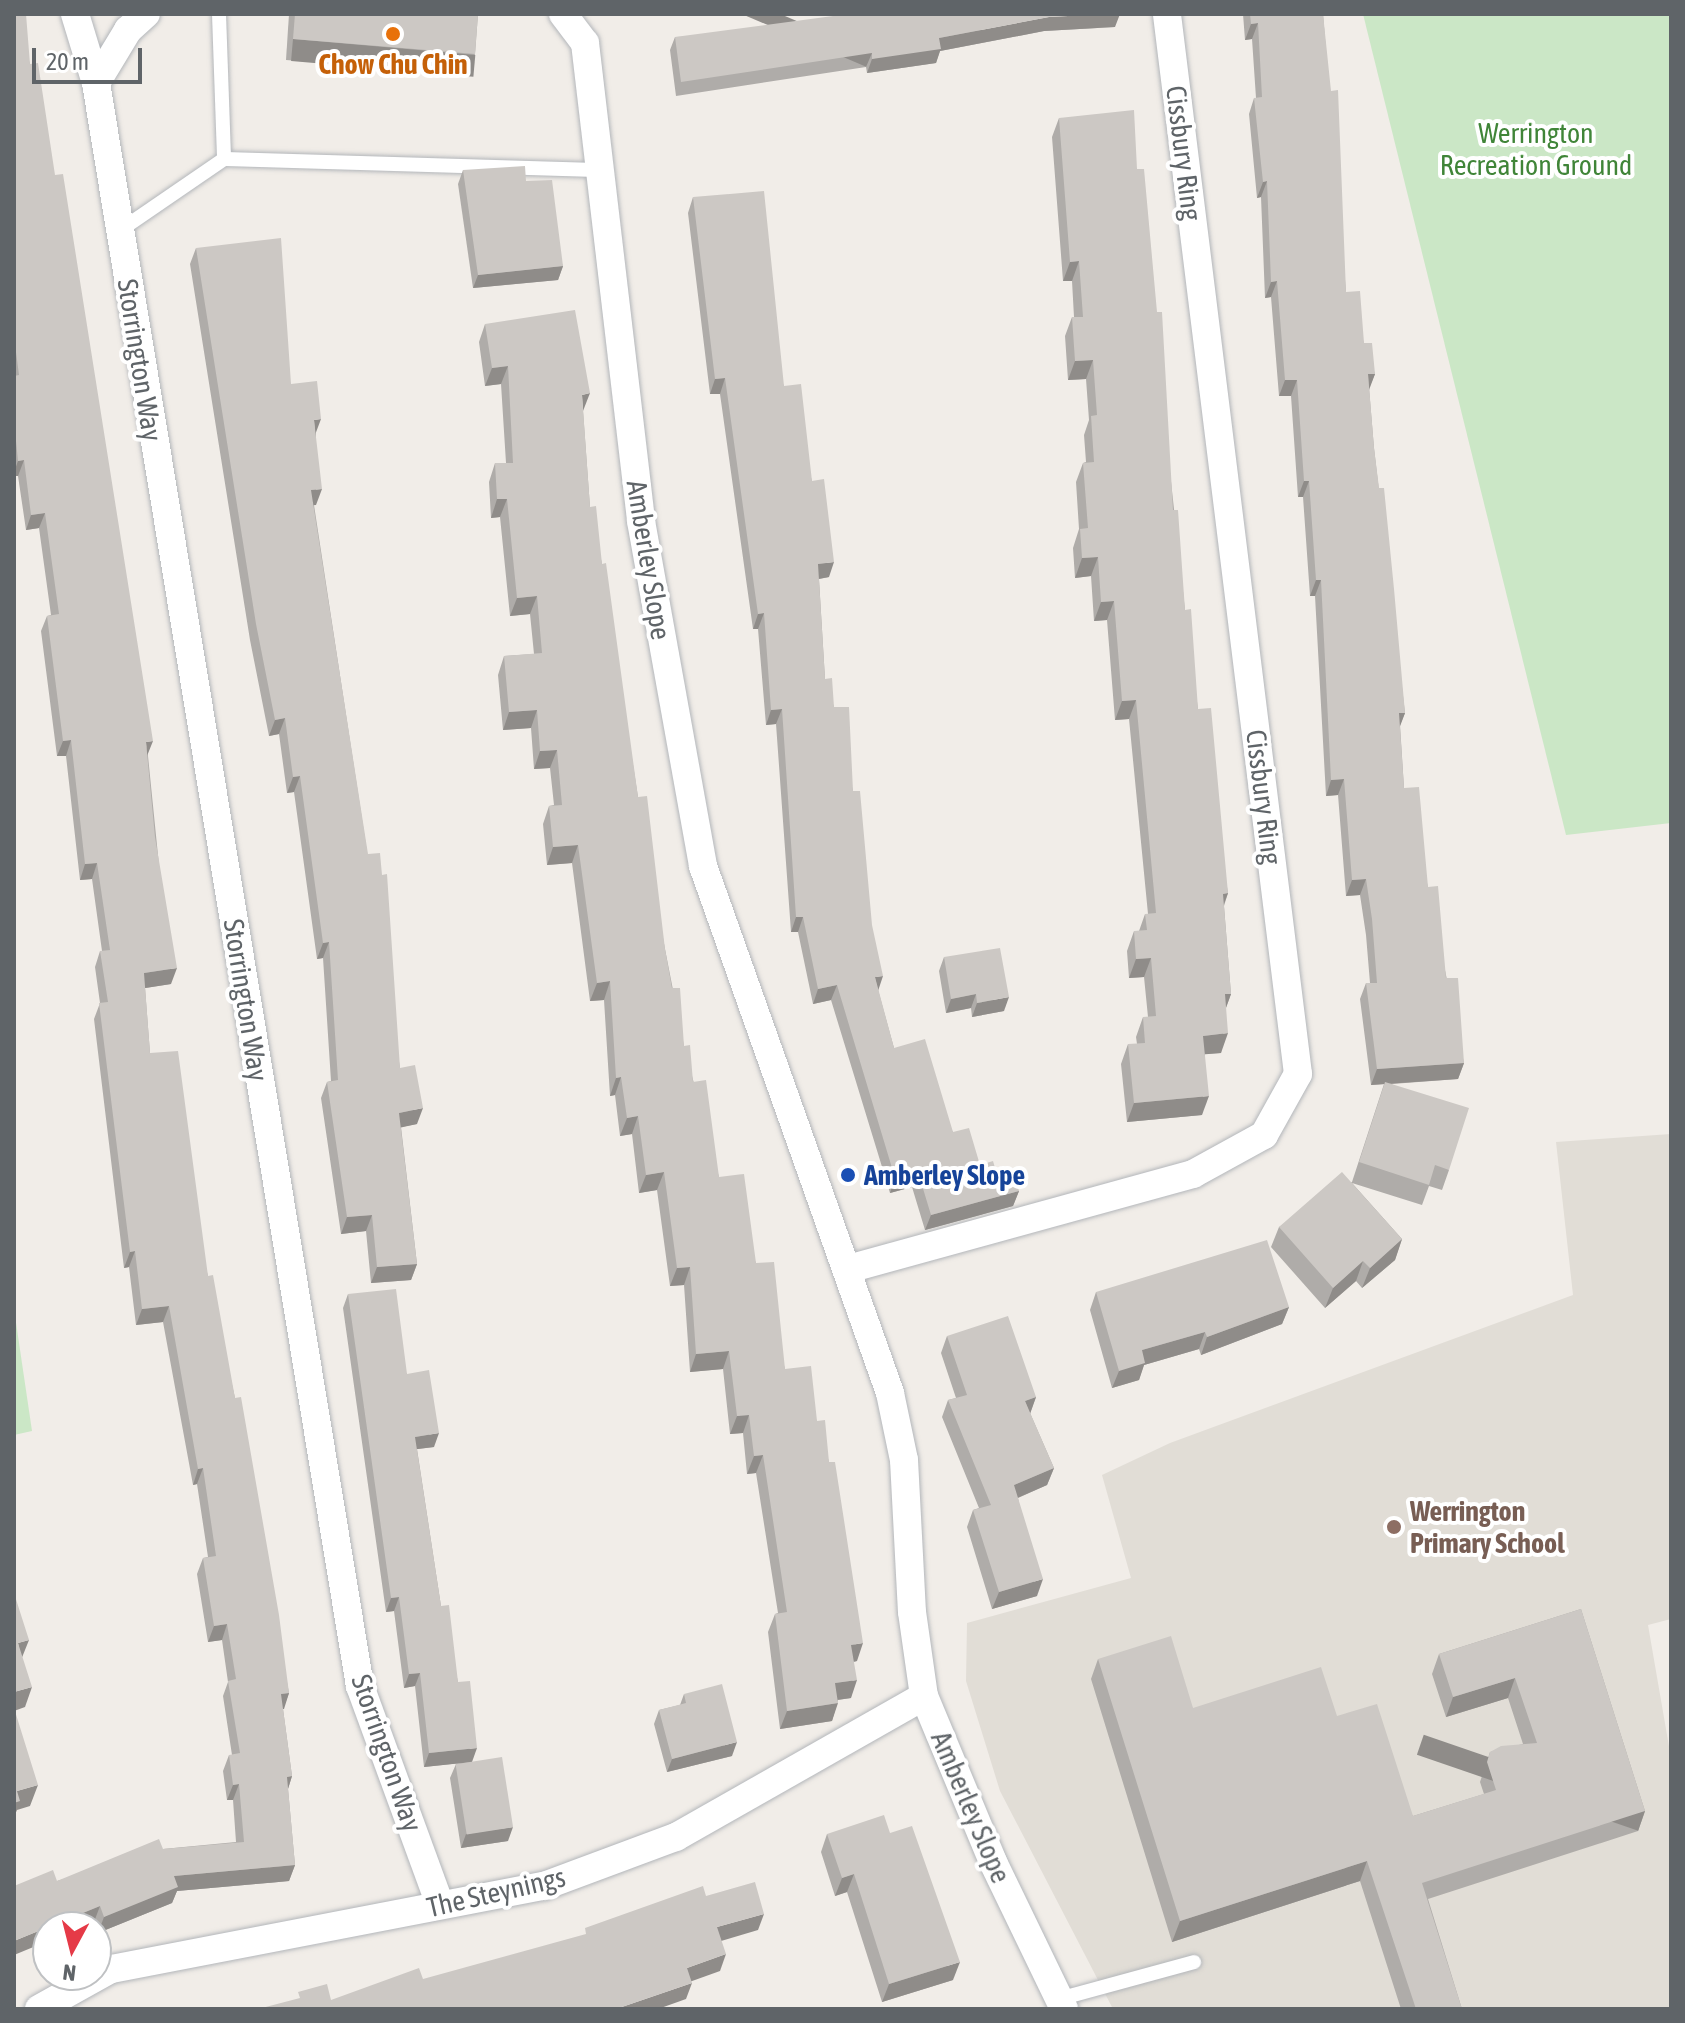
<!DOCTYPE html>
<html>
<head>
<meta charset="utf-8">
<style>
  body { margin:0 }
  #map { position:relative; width:1685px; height:2023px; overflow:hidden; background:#f1ede8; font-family:"Asap Condensed",sans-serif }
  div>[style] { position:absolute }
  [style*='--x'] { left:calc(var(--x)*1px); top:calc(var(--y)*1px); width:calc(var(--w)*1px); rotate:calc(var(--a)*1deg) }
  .education>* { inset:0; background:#e1ddd6 }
  .green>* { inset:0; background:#cbe7c6 }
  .roads { filter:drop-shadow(0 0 2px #b3b6ba) drop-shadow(0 0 2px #b3b6ba) }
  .lane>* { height:14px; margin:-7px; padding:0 7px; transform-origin:7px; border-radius:7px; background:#fff }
  .street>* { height:28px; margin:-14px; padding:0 14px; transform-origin:14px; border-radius:14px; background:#fff }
  .wall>* { inset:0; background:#afaca9 }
  .shaded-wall>* { inset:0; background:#8f8c89; transform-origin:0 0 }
  .building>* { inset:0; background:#ccc8c4; transform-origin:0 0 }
  .dots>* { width:22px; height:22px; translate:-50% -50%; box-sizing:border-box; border:4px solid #fff; border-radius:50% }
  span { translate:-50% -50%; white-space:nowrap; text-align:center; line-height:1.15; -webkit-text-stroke:8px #fff; paint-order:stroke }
  .food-label { font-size:28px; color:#c56008; font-weight:700 }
  .park-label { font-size:28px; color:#408538 }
  .street-label { font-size:28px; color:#5f6468 }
  .transit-label { font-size:28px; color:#164399; font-weight:700 }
  .left { translate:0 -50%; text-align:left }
  .education-label { font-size:28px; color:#785e54; font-weight:700 }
  .frame { position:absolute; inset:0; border:16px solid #5f6468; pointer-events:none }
  .north { position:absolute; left:32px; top:1911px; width:80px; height:80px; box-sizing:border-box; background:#fff; border:2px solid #bfc1c3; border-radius:50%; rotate:187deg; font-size:22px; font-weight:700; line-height:32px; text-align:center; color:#5f6468 }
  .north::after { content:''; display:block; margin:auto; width:28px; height:36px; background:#e53a47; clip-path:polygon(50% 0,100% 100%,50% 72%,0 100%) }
  .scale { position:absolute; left:32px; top:48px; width:110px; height:36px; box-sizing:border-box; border:4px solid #5f6468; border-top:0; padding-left:10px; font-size:24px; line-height:28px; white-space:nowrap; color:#5f6468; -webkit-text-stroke:6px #fff; paint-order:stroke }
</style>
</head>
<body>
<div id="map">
  <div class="education">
    <i style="clip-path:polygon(1671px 1134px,1671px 1619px,1648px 1625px,1671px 1758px,1671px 2009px,1113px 2009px,1000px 1791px,966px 1681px,967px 1623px,1131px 1578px,1102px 1475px,1170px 1443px,1573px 1295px,1556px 1142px)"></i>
  </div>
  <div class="green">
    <i style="clip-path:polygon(1363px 14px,1671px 14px,1671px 823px,1566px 835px)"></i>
    <i style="clip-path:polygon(14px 1309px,32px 1431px,14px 1435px)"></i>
  </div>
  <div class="roads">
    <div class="lane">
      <i style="--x:219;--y:14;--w:145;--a:88"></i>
      <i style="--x:119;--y:231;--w:127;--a:-34.4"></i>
      <i style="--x:224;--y:159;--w:374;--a:1.7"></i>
      <i style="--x:1059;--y:1999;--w:140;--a:-15.3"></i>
    </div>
    <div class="street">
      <i style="--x:75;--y:14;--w:72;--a:73.1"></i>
      <i style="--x:96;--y:83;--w:1625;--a:80.65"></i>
      <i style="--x:360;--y:1686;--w:233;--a:69.9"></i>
      <i style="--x:563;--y:14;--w:36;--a:53"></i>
      <i style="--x:585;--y:43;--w:481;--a:83.3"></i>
      <i style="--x:641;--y:521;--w:351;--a:79.8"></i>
      <i style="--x:703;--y:866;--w:559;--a:70.46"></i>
      <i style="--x:890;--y:1393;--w:68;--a:78.2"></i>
      <i style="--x:904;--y:1460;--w:152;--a:87"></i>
      <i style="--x:912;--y:1612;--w:85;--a:81.9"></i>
      <i style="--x:924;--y:1696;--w:180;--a:67.4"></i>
      <i style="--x:993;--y:1862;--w:163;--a:64.2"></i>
      <i style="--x:96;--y:83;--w:62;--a:-58.9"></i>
      <i style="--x:128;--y:30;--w:24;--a:-42"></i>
      <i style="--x:848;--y:1269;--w:358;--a:-15.4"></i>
      <i style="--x:1193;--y:1174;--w:81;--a:-28.8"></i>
      <i style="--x:1264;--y:1135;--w:70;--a:-60.9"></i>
      <i style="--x:1298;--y:1074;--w:1068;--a:-97.05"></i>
      <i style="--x:39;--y:2009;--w:82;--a:-29.1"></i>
      <i style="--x:111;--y:1969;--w:441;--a:-10.9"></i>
      <i style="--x:544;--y:1886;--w:141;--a:-20.4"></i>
      <i style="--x:676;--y:1837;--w:285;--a:-29.6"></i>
    </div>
  </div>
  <div class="wall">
    <i style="clip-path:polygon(14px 14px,30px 64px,148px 756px,171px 984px,145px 988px,150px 1053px,208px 1276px,235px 1398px,289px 1693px,283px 1709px,292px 1776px,288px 1789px,295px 1865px,289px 1881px,177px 1891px,172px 1903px,98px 1933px,94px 1922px,82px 1927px,48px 1927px,57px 1881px,163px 1849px,236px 1842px,233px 1800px,227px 1800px,223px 1771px,229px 1755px,232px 1755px,223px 1696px,228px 1682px,222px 1640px,208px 1642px,197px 1574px,203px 1558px,208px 1557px,197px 1484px,193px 1485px,163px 1322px,136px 1325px,129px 1267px,124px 1268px,94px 1019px,100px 1003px,95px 967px,100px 951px,102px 951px,92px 879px,80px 880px,66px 756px,57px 756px,41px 631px,47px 616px,51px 615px,39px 528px,26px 530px,18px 476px,14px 476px)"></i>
    <i style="clip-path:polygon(289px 14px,478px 14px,475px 54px,467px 74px,286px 60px)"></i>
    <i style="clip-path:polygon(1243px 14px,1323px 14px,1346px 292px,1375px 374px,1369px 388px,1374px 448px,1405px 713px,1400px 725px,1404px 788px,1428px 887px,1464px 1063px,1458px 1079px,1392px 1084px,1449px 1170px,1442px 1190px,1429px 1186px,1422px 1205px,1352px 1183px,1402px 1239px,1395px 1260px,1362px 1288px,1356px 1281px,1325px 1308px,1271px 1247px,1279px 1227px,1352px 1182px,1384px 1084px,1371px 1085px,1360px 999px,1366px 983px,1370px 983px,1366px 935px,1360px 895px,1346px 896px,1338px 795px,1326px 796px,1315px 596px,1310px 596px,1303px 497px,1298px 497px,1291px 396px,1279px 396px,1271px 297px,1265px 298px,1261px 197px,1257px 198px,1249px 114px,1254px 98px,1256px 98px,1252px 39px,1245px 40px)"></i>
    <i style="clip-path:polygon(1115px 27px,1044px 31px,940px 51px,936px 63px,867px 73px,866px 67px,676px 96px,670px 50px,675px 37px)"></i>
    <i style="clip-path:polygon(1059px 118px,1137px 169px,1185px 610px,1198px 709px,1228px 893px,1224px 906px,1231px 994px,1226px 1008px,1221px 1053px,1205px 1054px,1202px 1115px,1127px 1122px,1121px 1064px,1128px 1044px,1137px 1044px,1136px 1037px,1143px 1017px,1148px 1017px,1144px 977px,1129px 978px,1127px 951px,1134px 931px,1139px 931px,1145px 914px,1148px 914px,1129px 719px,1115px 720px,1107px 620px,1094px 621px,1091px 576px,1075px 578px,1073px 548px,1079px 529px,1076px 482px,1083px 463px,1086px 462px,1084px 435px,1089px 420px,1086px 379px,1068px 380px,1065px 336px,1072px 317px,1074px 317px,1072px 281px,1063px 281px,1052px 137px)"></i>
    <i style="clip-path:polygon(463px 170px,526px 181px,563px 266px,558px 280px,473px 288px,458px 184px)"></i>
    <i style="clip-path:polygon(693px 197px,784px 386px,812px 481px,829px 577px,819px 579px,825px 679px,834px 707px,853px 791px,878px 990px,894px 1048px,953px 1132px,980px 1165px,1019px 1191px,1013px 1206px,925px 1230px,912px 1187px,890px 1193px,831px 1000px,813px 1004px,798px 932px,791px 932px,776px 724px,766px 725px,758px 629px,753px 629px,720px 394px,710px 394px,688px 213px)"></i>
    <i style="clip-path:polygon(196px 248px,291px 384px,316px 434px,316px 505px,314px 505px,400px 1068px,417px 1124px,401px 1127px,417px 1264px,411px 1280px,371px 1283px,366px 1231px,341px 1234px,321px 1098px,327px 1082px,331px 1081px,323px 958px,317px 959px,294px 792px,287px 793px,279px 734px,269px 736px,250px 640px,190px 264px)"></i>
    <i style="clip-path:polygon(485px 324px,583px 411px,590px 507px,602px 564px,638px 797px,665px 949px,684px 1046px,719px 1177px,756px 1263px,785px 1369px,817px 1421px,829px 1462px,857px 1661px,854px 1662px,851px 1698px,838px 1700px,832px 1721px,780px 1729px,768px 1632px,775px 1614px,778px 1613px,756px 1473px,747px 1474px,743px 1433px,730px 1434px,723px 1369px,690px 1372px,684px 1285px,670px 1286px,657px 1190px,639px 1193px,632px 1134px,620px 1136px,615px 1095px,610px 1096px,604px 1000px,590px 1001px,572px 863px,547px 865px,543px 824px,549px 806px,554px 805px,550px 768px,534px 769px,531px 728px,503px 730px,498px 675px,504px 656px,534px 654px,530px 614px,510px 616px,500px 517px,491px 518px,489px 482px,495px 463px,506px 463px,501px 384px,485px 386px,479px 342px)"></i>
    <i style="clip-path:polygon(944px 957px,1004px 1011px,972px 1017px,971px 1008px,946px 1013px,939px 971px)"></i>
    <i style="clip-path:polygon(1096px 1292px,1289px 1307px,1282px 1324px,1201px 1355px,1199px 1349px,1144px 1365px,1139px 1380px,1112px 1388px,1090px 1310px)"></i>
    <i style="clip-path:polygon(348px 1294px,407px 1374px,434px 1447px,417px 1449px,441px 1606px,458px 1682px,472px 1762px,508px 1841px,461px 1848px,450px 1778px,456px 1764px,461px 1763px,424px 1767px,415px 1686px,404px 1688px,394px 1611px,386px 1612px,343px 1308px)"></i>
    <i style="clip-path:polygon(947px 1336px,1036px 1397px,1030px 1413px,1054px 1468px,1047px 1485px,1018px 1498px,1037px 1596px,992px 1609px,967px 1527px,973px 1510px,979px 1508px,942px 1417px,948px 1400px,956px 1398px,941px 1353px)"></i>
    <i style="clip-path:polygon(1581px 1609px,1645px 1811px,1638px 1831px,1428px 1899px,1462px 2009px,1401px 2009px,1360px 1881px,1172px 1942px,1091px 1679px,1098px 1659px,1193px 1708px,1337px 1716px,1413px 1816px,1484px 1794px,1480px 1782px,1490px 1752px,1523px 1744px,1508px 1698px,1446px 1717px,1432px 1674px,1439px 1654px)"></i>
    <i style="clip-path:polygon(684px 1694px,732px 1756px,667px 1772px,654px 1724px,659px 1710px,680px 1705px)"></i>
    <i style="clip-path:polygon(890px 1833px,953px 1980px,882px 2002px,847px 1892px,835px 1896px,821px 1852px,827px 1834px)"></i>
  </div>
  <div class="shaded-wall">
    <i style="clip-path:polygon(1106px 14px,1120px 14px,1115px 27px,1044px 31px,940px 51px,936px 63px,867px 73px,872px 59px,939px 38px,1049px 17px)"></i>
    <i style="clip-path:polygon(1258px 23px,1252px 39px,1245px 40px,1251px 24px)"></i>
    <i style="left:293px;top:39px;width:183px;height:22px;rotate:5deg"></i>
    <i style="left:872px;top:53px;width:15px;height:193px;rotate:113deg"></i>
    <i style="clip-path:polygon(1267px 181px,1261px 197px,1257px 198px,1263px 182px)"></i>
    <i style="clip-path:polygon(1079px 261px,1072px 281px,1063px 281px,1070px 262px)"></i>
    <i style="clip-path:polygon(563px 266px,558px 280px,473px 288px,478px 275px)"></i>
    <i style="clip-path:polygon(1277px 281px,1271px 297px,1265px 298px,1271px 282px)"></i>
    <i style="clip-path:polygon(1093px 360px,1086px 379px,1068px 380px,1075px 361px)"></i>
    <i style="clip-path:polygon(508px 366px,501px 384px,485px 386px,492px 368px)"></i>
    <i style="clip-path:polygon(1368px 374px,1375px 374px,1369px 390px)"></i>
    <i style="clip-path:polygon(725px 378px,720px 394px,710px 394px,715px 379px)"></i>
    <i style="clip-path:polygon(1285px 380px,1297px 380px,1291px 396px,1279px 396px)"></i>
    <i style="clip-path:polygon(590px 393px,583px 411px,582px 395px)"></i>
    <i style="clip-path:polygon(321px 419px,315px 435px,314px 420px)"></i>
    <i style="clip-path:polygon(24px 460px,18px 476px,14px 476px,14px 472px,18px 461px)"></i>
    <i style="clip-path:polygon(1304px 481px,1309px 481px,1303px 497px,1298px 497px)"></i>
    <i style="clip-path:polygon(322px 489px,316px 505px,305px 506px,311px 490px)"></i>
    <i style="clip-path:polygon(497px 499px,507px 499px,500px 517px,491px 518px)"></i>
    <i style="clip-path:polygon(45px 513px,39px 528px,26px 530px,31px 515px)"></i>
    <i style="clip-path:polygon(1098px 557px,1091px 576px,1075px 578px,1082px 558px)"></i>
    <i style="clip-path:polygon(834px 562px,829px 577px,813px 580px,818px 564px)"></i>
    <i style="clip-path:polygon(1316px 580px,1321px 580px,1315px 596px,1310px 596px)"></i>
    <i style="clip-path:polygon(537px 596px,530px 614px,510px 616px,517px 598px)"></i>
    <i style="clip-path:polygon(1114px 601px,1107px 620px,1094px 621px,1101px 602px)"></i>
    <i style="clip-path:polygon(764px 613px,758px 629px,753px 629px,758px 614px)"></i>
    <i style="clip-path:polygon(1136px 700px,1129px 719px,1115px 720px,1122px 701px)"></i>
    <i style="clip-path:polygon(782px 709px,776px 724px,766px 725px,771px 710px)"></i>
    <i style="clip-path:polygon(537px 710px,531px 728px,503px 730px,509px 712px)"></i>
    <i style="clip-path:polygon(1399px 713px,1405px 713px,1399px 729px)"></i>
    <i style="clip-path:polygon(285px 718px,279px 734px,269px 736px,275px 720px)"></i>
    <i style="clip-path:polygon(71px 740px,66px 756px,57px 756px,63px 741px)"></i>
    <i style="clip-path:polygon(153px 741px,147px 756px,146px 742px)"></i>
    <i style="clip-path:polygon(557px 750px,550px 768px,534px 769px,540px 751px)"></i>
    <i style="clip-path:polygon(300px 776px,294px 792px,287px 793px,293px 777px)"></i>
    <i style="clip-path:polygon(1344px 779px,1338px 795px,1326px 796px,1331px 780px)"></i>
    <i style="clip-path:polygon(578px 845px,572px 863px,547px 865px,553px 847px)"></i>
    <i style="clip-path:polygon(97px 863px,92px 879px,80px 880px,85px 864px)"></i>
    <i style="clip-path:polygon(1366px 879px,1360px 895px,1346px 896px,1352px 880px)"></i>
    <i style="clip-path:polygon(1228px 893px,1221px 912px,1223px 894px)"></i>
    <i style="clip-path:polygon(796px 917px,803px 917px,798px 932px,791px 932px)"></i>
    <i style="clip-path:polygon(329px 942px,323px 958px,317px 959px,323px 943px)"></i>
    <i style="clip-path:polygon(1151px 958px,1144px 977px,1129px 978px,1136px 959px)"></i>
    <i style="clip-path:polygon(177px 968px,171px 984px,139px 989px,144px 973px)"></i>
    <i style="clip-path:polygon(883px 976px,878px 991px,875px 977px)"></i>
    <i style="clip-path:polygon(610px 981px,604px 1000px,590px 1001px,597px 983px)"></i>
    <i style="clip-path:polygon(837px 985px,831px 1000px,813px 1004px,818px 989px)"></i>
    <i style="clip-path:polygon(976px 994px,971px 1008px,946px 1013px,951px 999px)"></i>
    <i style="clip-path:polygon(1225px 994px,1231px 994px,1224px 1013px)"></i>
    <i style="clip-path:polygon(1009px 997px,1004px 1011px,972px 1017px,977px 1003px)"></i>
    <i style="clip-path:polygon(1228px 1033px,1221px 1053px,1196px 1055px,1203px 1036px)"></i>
    <i style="clip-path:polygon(1464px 1063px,1458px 1079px,1371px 1085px,1377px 1069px)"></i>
    <i style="clip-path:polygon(621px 1077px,615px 1095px,610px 1096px,616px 1078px)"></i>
    <i style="clip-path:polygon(1209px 1096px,1202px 1115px,1127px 1122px,1134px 1103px)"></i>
    <i style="clip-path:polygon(423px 1108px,417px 1124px,394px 1129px,399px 1113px)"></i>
    <i style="clip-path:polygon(638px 1116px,632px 1134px,620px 1136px,627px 1118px)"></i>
    <i style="clip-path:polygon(664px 1172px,657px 1190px,639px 1193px,646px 1175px)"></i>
    <i style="clip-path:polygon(918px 1172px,912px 1187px,890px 1193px,895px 1178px)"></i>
    <i style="clip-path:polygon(1019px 1191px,1013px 1206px,925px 1230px,931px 1215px)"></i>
    <i style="clip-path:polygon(372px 1215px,366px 1231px,341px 1234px,347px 1217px)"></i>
    <i style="clip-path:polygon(1402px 1239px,1395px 1260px,1362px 1288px,1370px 1268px)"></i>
    <i style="clip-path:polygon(135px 1251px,129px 1267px,124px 1268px,130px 1252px)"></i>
    <i style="clip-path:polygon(1363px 1261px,1356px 1281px,1325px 1308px,1333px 1288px)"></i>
    <i style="clip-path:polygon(417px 1264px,411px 1280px,371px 1283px,377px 1267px)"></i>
    <i style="clip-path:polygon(690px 1267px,684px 1285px,670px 1286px,677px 1268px)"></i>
    <i style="clip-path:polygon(169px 1306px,163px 1322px,136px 1325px,142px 1309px)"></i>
    <i style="clip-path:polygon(1289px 1307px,1282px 1324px,1201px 1355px,1207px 1337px)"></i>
    <i style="clip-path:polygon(1205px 1332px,1199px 1349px,1144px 1365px,1139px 1380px,1112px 1388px,1119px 1371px,1142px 1350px)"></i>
    <i style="clip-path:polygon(729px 1351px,723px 1369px,690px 1372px,696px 1354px)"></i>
    <i style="clip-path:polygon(1036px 1397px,1030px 1414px,1025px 1401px)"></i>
    <i style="clip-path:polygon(749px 1415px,743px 1433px,730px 1434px,737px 1416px)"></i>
    <i style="clip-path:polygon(439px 1433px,434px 1447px,410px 1450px,415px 1437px)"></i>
    <i style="clip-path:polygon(763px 1455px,756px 1473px,747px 1474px,754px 1456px)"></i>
    <i style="clip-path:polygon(203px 1468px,197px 1484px,193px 1485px,198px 1469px)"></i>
    <i style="clip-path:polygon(1054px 1468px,1047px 1485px,1008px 1502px,1014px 1485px)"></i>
    <i style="clip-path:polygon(1043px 1579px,1037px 1596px,992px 1609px,999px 1592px)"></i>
    <i style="clip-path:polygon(399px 1597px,394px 1611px,386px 1612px,391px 1598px)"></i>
    <i style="clip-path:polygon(227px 1624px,222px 1640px,208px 1642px,214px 1626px)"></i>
    <i style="clip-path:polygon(29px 1640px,21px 1660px,18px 1643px)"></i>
    <i style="clip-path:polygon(863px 1643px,857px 1661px,845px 1663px,851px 1645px)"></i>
    <i style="clip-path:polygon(420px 1673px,415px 1686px,404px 1688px,409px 1674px)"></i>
    <i style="clip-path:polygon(1515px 1678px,1508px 1698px,1446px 1717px,1453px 1697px)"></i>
    <i style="clip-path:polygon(857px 1680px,851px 1698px,829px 1701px,835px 1683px)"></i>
    <i style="clip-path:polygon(32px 1687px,25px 1707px,14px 1711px,14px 1692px)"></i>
    <i style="clip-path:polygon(289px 1693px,284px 1709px,275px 1710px,281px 1694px)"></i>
    <i style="clip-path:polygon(838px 1703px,832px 1721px,780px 1729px,787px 1711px)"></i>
    <i style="clip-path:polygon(737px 1742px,732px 1756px,667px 1772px,672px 1759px)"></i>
    <i style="clip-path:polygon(477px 1748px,472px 1762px,424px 1767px,429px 1753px)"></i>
    <i style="clip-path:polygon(292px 1776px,287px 1792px,287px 1777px)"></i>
    <i style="clip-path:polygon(239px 1784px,233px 1800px,227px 1800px,233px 1785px)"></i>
    <i style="clip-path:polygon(38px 1785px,30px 1806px,17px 1810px,14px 1817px,14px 1799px,17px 1791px)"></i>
    <i style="left:1645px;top:1811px;width:21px;height:234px;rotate:109deg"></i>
    <i style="clip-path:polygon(513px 1827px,508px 1841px,461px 1848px,466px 1834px)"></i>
    <i style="clip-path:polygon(1367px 1861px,1360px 1881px,1172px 1942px,1180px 1921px)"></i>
    <i style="clip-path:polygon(295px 1865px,289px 1881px,177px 1891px,172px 1903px,98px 1933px,104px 1917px,174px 1876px)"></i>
    <i style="clip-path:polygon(854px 1874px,847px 1892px,835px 1896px,842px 1878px)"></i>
    <i style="clip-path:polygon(100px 1906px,94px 1922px,82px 1927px,49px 1927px)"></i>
    <i style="clip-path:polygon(764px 1914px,758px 1930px,711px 1944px,717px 1927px)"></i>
    <i style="clip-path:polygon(48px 1927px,48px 1941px,14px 1955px,14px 1941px)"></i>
    <i style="clip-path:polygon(726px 1954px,720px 1971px,681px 1985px,687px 1968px)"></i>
    <i style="clip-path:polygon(960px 1962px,953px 1980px,882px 2002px,889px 1984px)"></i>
    <i style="clip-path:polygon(692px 1983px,686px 1999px,658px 2009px,616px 2009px)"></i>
  </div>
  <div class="building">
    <i style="clip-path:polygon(14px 14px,26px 14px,30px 64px,38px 63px,55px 175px,63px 174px,153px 741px,146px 742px,155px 837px,177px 968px,144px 973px,150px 1053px,178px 1051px,208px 1276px,213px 1275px,235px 1398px,241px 1397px,279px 1615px,289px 1693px,281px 1694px,292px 1776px,287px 1777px,295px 1865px,174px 1876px,178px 1887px,104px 1917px,100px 1906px,14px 1941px,14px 1886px,53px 1870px,57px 1881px,159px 1839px,163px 1849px,244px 1842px,239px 1784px,233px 1785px,229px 1755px,240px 1753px,228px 1681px,236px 1679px,227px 1624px,214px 1626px,203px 1558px,216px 1556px,203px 1468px,198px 1469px,169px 1306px,142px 1309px,135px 1251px,130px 1252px,99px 1003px,108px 1002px,100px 951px,110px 950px,97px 863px,85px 864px,71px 740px,63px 741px,47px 616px,59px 614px,45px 513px,31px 515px,24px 460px,18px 461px,14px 421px,14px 376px,19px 375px,14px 337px)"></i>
    <i style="clip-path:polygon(295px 14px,478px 14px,475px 54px,293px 39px)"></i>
    <i style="clip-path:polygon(848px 14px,1106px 14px,1049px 17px,939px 38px,941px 49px,872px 59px,872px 53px,681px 82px,675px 37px)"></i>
    <i style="clip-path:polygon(1250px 14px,1323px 14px,1331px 91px,1338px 90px,1346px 292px,1360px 291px,1364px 343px,1372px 343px,1375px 374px,1368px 374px,1374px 448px,1379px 488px,1384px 488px,1394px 589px,1405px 713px,1399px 713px,1404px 788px,1419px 787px,1428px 887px,1438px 886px,1446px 978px,1458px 978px,1464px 1063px,1377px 1069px,1366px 983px,1377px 983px,1372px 919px,1366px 879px,1352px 880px,1344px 779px,1331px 780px,1321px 580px,1316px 580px,1309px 481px,1304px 481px,1297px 380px,1285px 380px,1277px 281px,1271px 282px,1267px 181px,1263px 182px,1254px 98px,1262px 97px,1258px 23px,1251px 24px)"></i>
    <i style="clip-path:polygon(1134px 110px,1137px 169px,1144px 169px,1157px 312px,1162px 312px,1173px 510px,1178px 510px,1185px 610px,1191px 609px,1198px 709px,1211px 708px,1228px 893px,1223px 894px,1231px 994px,1225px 994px,1228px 1033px,1203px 1036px,1209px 1096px,1134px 1103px,1128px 1044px,1145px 1043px,1143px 1017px,1156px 1016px,1151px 958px,1136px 959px,1134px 931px,1147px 930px,1145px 914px,1156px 913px,1136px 700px,1122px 701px,1114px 601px,1101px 602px,1098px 557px,1082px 558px,1080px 529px,1088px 528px,1083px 463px,1094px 462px,1091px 416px,1097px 415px,1093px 360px,1075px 361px,1072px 317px,1083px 317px,1079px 261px,1070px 262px,1059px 118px)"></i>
    <i style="clip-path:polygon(525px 166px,526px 181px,552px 180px,563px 266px,478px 275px,463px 170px)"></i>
    <i style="clip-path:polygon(764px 191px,784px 386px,801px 384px,812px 481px,824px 479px,834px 562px,818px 564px,825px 679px,832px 678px,834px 707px,849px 707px,853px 791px,860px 791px,872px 925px,883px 976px,875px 977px,894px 1048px,925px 1039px,953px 1132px,969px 1128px,980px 1165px,993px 1161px,998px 1178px,1014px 1174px,1019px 1191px,931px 1215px,918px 1172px,895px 1178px,837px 985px,818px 989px,803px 917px,796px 917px,782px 709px,771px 710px,764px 613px,758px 614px,725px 378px,715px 379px,693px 197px)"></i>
    <i style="clip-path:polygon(281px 238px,291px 384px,317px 381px,321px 419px,314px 420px,322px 489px,311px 490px,368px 854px,380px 853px,382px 875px,387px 874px,400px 1068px,415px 1065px,423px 1108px,399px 1113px,417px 1264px,377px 1267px,372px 1215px,347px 1217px,327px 1082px,338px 1080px,329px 942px,323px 943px,300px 776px,293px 777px,285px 718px,275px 720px,256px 624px,196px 248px)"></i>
    <i style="clip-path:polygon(575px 310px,590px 393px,582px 395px,590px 507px,596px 506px,602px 564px,606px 563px,638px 797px,647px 796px,665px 949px,672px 988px,680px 988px,684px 1046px,690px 1045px,693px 1082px,706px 1080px,719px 1177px,744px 1174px,756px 1263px,774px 1262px,785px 1369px,811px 1366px,817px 1421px,825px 1420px,829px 1462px,835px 1462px,863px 1643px,851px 1645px,857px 1680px,835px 1683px,838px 1703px,787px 1711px,775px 1614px,787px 1612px,763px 1455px,754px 1456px,749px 1415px,737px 1416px,729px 1351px,696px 1354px,690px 1267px,677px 1268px,664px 1172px,646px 1175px,638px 1116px,627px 1118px,621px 1077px,616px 1078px,610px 981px,597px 983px,578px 845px,553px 847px,549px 806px,562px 805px,557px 750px,540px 751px,537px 710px,509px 712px,504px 656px,542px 653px,537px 596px,517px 598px,507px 499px,497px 499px,495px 463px,513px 463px,508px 366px,492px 368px,485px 324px)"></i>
    <i style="clip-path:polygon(1000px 948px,1009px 997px,977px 1003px,976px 994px,951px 999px,944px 957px)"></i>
    <i style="clip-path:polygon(1385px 1082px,1469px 1108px,1449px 1170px,1435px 1165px,1429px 1185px,1359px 1162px)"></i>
    <i style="clip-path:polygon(1342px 1172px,1402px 1239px,1370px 1268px,1363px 1261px,1333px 1288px,1279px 1227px)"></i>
    <i style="clip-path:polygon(1267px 1240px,1289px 1307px,1207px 1337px,1205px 1332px,1142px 1350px,1145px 1363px,1119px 1371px,1096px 1292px)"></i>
    <i style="clip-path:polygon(396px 1289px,407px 1374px,429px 1370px,439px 1433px,415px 1437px,441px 1606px,449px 1605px,458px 1682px,470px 1681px,477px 1748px,429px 1753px,420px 1673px,409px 1674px,399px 1597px,391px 1598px,348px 1294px)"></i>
    <i style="clip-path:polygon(1008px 1316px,1036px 1397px,1025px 1401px,1054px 1468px,1014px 1485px,1043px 1579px,999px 1592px,973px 1510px,991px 1505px,948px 1400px,967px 1395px,947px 1336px)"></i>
    <i style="clip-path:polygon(14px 1593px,29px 1640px,18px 1643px,32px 1687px,14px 1692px)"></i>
    <i style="clip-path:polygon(1581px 1609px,1645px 1811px,1422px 1883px,1462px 2009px,1416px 2009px,1367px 1861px,1180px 1921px,1098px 1659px,1171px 1636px,1193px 1708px,1321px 1667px,1337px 1716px,1377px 1704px,1413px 1816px,1496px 1790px,1487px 1762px,1490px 1752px,1501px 1746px,1537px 1743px,1515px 1678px,1453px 1697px,1439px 1654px)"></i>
    <i style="clip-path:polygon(722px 1684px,737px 1742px,672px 1759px,659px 1710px,686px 1703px,684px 1694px)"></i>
    <i style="clip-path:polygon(14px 1708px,38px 1785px,17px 1791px,20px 1801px,14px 1803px)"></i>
    <i style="left:502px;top:1757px;width:71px;height:47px;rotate:81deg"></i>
    <i style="clip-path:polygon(884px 1815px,890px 1833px,912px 1826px,960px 1962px,889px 1984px,854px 1874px,842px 1878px,827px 1834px)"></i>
    <i style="clip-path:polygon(755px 1882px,764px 1914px,717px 1927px,726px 1954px,687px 1968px,692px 1983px,616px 2009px,258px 2009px,300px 1998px,298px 1992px,327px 1984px,331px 2000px,419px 1968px,423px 1979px,586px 1934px,585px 1928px,703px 1886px,706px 1896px)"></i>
  </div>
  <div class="dots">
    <i style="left:393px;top:34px;background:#e8710a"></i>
    <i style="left:848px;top:1175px;background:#1a4fb4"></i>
    <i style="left:1394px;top:1527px;background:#8d6e63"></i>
  </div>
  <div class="food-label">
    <span style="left:393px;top:64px">Chow Chu Chin</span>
  </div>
  <div class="park-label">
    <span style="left:1536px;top:149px">Werrington<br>Recreation Ground</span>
  </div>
  <div class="street-label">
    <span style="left:1184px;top:153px;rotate:83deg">Cissbury Ring</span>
    <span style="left:140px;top:360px;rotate:81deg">Storrington Way</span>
    <span style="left:649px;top:560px;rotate:81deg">Amberley Slope</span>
    <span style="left:1264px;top:797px;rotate:83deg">Cissbury Ring</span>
    <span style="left:246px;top:1000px;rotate:81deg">Storrington Way</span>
    <span style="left:387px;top:1753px;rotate:71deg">Storrington Way</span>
    <span style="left:971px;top:1807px;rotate:67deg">Amberley Slope</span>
    <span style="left:496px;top:1892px;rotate:-13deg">The Steynings</span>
  </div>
  <div class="transit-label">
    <span class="left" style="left:864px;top:1175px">Amberley Slope</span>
  </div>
  <div class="education-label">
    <span class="left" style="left:1410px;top:1527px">Werrington<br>Primary School</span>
  </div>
  <div class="frame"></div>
  <div class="north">N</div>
  <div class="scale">20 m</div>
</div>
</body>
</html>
